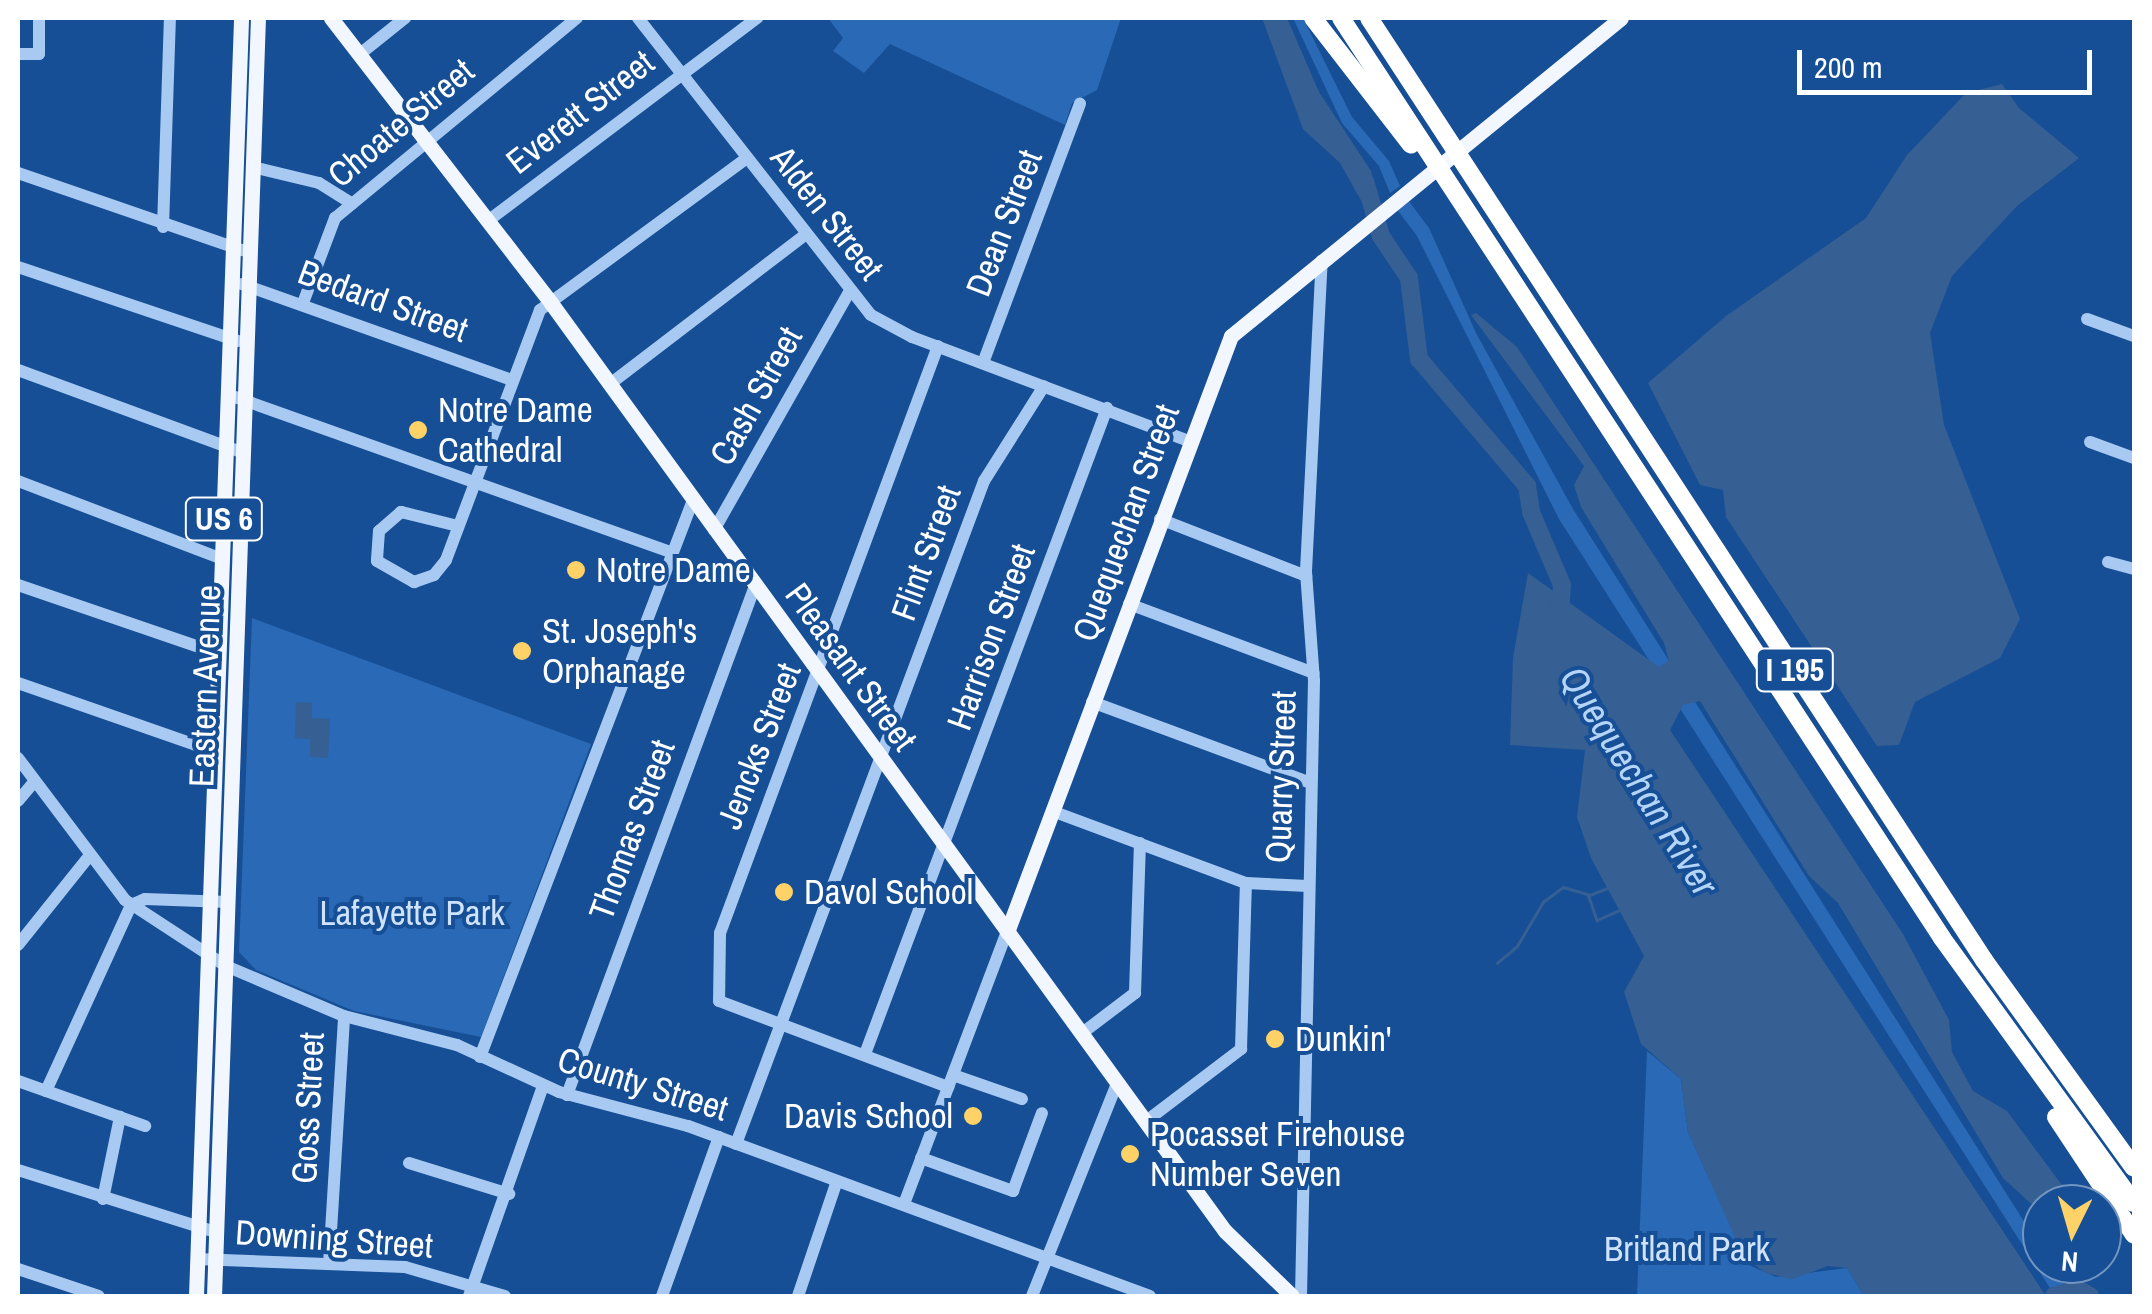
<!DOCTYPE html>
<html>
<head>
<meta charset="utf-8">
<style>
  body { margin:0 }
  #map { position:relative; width:2152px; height:1314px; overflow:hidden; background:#164f96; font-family:"Archivo Narrow",sans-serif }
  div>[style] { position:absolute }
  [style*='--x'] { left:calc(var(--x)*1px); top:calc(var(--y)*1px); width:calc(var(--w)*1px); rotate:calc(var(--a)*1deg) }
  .green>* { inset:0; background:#2969b5 }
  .water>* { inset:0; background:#365f93 }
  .stream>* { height:2.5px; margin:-1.25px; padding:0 1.25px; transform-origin:1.25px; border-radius:1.25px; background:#365f93 }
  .river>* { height:18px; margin:-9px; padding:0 9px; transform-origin:9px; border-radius:9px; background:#365f93 }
  .minor>* { height:12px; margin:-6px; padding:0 6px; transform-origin:6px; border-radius:6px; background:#a8caf2 }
  .major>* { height:15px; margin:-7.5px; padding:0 7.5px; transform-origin:7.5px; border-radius:7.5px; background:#f2f7ff }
  .highway>* { height:18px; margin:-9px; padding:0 9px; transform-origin:9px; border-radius:9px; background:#fff }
  .dots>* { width:28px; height:28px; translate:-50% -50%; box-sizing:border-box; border:5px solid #164f96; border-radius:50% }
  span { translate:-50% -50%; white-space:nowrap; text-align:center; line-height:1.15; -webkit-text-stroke:8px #164f96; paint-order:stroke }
  .shield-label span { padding:2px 8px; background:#164f96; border:2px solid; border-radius:8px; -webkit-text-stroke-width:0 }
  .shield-label { font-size:32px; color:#fff; font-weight:700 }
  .street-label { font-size:35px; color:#fff }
  .poi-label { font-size:35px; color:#fff }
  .left { translate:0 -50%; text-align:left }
  .right { translate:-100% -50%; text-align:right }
  .park-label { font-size:35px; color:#cfe4fc }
  .water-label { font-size:38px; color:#b4d4f8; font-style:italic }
  .frame { position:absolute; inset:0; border:20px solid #fff; pointer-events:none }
  .north { position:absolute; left:2022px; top:1184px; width:100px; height:100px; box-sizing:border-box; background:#164f96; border:2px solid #7395c0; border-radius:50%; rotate:185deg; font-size:28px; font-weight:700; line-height:40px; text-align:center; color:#fff }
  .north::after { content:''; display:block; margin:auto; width:35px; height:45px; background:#ffd268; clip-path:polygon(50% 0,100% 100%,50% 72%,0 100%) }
  .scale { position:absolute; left:1797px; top:50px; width:295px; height:45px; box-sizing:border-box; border:5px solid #fff; border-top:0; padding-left:12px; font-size:30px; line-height:35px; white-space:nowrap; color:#fff; -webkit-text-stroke:8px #164f96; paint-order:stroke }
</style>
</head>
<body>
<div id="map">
  <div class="green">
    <i style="clip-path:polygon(828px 18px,1121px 18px,1097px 90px,1072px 103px,1065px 125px,890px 44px,864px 73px,833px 51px,843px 38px)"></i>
    <i style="clip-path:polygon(1293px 18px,1303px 18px,1352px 117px,1389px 161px,1400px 186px,1390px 193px,1379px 166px,1342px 123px)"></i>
    <i style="clip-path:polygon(1408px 200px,1429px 228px,1476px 333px,1573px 509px,2025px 1223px,2042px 1231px,2042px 1264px,2051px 1264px,2072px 1296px,2055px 1296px,1559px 519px,1417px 236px,1396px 208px)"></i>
    <i style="clip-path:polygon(252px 618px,591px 744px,481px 1037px,354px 1011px,256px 970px,239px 952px)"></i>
    <i style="clip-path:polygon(1647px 1051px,1681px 1079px,1688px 1132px,1749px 1265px,1776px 1277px,1847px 1268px,1864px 1296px,1637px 1296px)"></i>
  </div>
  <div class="water">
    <i style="clip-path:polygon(1262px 18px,1287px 18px,1319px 92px,1371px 171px,1376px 197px,1363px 204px,1340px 163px,1303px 129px)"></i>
    <i style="clip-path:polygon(2002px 84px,2019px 108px,2079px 158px,2017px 206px,1952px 276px,1930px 333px,1944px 425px,2020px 619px,2000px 658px,1915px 702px,1899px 745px,1877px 746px,1726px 517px,1723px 490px,1700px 485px,1648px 383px,1726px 316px,1866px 218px,1907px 155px,1966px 93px)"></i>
    <i style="clip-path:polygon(1476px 313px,1517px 347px,1903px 934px,1949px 1020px,1952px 1052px,1973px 1091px,2007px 1111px,2076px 1204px,2042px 1204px,2042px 1214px,2003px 1178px,1838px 903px,1809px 876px,1700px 701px,1683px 705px,1670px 730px,2046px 1296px,1864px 1296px,1847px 1268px,1828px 1266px,1792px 1279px,1765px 1273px,1743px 1255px,1688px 1132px,1681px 1079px,1641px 1044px,1624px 992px,1644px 956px,1591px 858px,1577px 817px,1585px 750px,1510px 745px,1513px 658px,1528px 573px,1659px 667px,1669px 661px,1664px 643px,1581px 507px,1574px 485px,1584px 466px,1471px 315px)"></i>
    <i style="clip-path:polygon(296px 702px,312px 703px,312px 718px,330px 719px,328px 758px,310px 757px,310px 739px,295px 738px)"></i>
  </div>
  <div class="stream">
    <i style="--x:1590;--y:895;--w:18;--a:-22"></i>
    <i style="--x:1497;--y:963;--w:26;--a:-40"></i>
    <i style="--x:1517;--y:946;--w:51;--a:-59.4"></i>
    <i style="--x:1543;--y:902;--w:25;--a:-37"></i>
    <i style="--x:1563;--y:887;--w:26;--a:16"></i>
    <i style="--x:1588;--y:894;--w:28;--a:71"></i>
    <i style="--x:1597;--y:920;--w:24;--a:-24"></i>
  </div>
  <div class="river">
    <i style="--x:1365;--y:181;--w:57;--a:73.8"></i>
    <i style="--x:1381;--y:236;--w:50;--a:56.3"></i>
    <i style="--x:1409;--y:278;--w:82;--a:83"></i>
    <i style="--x:1419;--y:359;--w:167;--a:49.6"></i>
    <i style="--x:1527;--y:486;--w:26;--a:81"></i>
    <i style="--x:1531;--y:512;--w:79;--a:67"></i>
    <i style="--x:1562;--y:585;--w:31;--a:94"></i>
    <i style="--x:2054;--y:1296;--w:25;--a:-16"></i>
    <i style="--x:2078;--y:1289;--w:14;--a:30"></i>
  </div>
  <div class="minor">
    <i style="--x:638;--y:18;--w:377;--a:51.9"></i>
    <i style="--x:871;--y:315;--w:47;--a:28.2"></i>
    <i style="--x:912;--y:337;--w:296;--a:20.6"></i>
    <i style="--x:18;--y:54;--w:21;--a:0"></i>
    <i style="--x:39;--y:54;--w:36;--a:-90"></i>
    <i style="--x:360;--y:54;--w:58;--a:-38.7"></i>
    <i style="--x:253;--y:167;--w:68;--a:13.6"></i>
    <i style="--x:319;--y:183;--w:39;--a:32"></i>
    <i style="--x:18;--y:173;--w:237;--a:19"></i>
    <i style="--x:489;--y:220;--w:336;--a:-37"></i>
    <i style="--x:163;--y:227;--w:209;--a:-88.1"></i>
    <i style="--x:18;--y:267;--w:232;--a:18.6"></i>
    <i style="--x:242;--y:284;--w:287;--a:19.6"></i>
    <i style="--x:303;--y:303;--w:91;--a:-69.4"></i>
    <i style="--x:335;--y:218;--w:314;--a:-39.6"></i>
    <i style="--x:2087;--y:319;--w:50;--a:19.9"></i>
    <i style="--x:938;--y:346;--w:626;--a:110.37"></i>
    <i style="--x:720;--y:933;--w:68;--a:90.8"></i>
    <i style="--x:719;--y:1001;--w:245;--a:20.6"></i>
    <i style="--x:983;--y:363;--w:277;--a:-69.5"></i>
    <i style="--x:18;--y:370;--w:241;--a:20.2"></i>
    <i style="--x:610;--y:384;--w:247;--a:-37.4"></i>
    <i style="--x:235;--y:397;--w:464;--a:19.6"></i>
    <i style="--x:2090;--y:442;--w:47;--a:20"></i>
    <i style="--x:18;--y:481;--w:218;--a:20.9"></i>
    <i style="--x:1160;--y:519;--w:157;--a:21.3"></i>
    <i style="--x:458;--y:526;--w:59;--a:-166.2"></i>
    <i style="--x:401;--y:512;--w:29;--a:139"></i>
    <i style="--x:379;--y:531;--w:30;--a:94"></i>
    <i style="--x:377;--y:561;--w:43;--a:29.6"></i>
    <i style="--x:414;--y:582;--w:21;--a:-19"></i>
    <i style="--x:434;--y:575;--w:19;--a:-51"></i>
    <i style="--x:446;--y:560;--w:267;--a:-69.4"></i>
    <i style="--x:540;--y:310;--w:257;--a:-36.3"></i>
    <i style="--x:714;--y:530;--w:274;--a:-60.4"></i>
    <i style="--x:2108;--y:562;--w:27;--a:15"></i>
    <i style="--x:18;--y:585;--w:213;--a:18.9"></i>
    <i style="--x:1129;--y:604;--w:197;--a:20.5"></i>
    <i style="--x:18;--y:683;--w:210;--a:19.2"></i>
    <i style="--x:1092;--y:702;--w:233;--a:20.3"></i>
    <i style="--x:18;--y:758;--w:178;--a:53"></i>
    <i style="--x:125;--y:900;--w:121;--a:33.2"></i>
    <i style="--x:226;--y:966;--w:128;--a:23"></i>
    <i style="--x:344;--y:1016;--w:117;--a:14.4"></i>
    <i style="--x:457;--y:1045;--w:112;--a:24.7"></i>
    <i style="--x:559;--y:1092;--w:133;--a:14.8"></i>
    <i style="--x:688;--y:1126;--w:492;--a:20.2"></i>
    <i style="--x:18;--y:801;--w:26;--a:-50"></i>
    <i style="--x:1052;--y:811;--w:207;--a:20.4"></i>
    <i style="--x:1246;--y:883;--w:62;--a:2.8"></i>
    <i style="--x:131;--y:905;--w:15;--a:-23"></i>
    <i style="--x:145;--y:899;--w:83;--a:2.1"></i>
    <i style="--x:18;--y:945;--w:115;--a:-51.3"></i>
    <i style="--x:1081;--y:1034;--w:68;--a:-37.2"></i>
    <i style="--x:1135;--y:993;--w:150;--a:-88.1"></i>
    <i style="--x:865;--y:1054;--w:690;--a:-69.46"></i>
    <i style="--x:480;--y:1057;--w:596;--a:-69.07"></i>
    <i style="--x:953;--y:1075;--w:73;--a:19.2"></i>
    <i style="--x:18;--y:1081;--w:135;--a:19.5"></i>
    <i style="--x:46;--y:1091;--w:205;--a:-65.4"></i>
    <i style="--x:567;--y:1095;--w:543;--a:-69.73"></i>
    <i style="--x:1145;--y:1122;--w:121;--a:-37.2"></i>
    <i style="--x:1241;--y:1049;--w:166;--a:-88.3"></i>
    <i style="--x:736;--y:1144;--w:708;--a:-69.49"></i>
    <i style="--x:984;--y:481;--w:112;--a:-57.7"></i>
    <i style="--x:921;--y:1158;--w:98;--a:19.7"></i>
    <i style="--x:1013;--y:1191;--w:83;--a:-69.6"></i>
    <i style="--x:409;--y:1163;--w:105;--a:17.2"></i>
    <i style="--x:18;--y:1170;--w:207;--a:17.4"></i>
    <i style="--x:103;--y:1199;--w:84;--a:-78.3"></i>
    <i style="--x:904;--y:1204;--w:291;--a:-69.3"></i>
    <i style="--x:197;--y:1259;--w:208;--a:2.2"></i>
    <i style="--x:405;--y:1267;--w:104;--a:16.2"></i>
    <i style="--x:329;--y:1264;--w:248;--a:-86.5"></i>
    <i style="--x:18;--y:1269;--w:85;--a:18.4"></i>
    <i style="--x:469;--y:1296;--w:223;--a:-70.6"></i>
    <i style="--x:662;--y:1296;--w:169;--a:-70.3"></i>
    <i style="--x:798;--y:1296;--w:121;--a:-71.3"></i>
    <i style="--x:1032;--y:1296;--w:229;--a:-68.2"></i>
    <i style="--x:1301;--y:1296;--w:615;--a:-88.79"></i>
    <i style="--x:1314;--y:681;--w:110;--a:-94.2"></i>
    <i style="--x:1306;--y:571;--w:311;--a:-87.1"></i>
  </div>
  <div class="major">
    <i style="--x:331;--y:18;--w:360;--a:52.3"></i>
    <i style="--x:551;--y:303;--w:1147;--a:54.01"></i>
    <i style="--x:1225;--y:1231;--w:93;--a:44.1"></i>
    <i style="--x:1007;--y:932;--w:637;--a:-69.4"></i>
    <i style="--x:1231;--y:336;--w:503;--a:-39.19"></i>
    <i style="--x:196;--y:1296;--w:1279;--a:-87.98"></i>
    <i style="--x:214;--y:1296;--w:1279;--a:-88.03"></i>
  </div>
  <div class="highway">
    <i style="--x:1313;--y:18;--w:160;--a:52.3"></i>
    <i style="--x:1341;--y:18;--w:1099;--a:56.84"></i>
    <i style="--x:1942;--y:938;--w:327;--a:54.1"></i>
    <i style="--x:1369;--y:18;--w:1125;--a:56.86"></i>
    <i style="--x:1984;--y:960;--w:256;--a:54.2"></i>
    <i style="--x:2056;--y:1117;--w:141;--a:56.5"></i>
  </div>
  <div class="dots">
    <i style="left:418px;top:430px;background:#ffd268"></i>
    <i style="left:576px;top:570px;background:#ffd268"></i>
    <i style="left:522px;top:651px;background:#ffd268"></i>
    <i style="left:784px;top:892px;background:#ffd268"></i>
    <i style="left:1275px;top:1039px;background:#ffd268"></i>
    <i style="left:973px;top:1116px;background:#ffd268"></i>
    <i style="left:1130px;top:1154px;background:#ffd268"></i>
  </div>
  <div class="shield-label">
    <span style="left:224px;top:519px">US 6</span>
    <span style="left:1795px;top:670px">I 195</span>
  </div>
  <div class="street-label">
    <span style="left:580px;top:112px;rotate:-38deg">Everett Street</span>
    <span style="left:401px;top:123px;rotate:-40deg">Choate Street</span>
    <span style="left:827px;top:213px;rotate:52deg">Alden Street</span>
    <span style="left:1004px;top:223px;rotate:-69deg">Dean Street</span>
    <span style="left:383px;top:301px;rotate:20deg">Bedard Street</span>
    <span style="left:756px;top:396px;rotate:-61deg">Cash Street</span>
    <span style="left:1126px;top:523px;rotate:-70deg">Quequechan Street</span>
    <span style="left:926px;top:553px;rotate:-70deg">Flint Street</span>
    <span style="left:991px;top:637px;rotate:-70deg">Harrison Street</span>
    <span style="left:851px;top:667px;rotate:54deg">Pleasant Street</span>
    <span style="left:205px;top:686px;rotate:-88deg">Eastern Avenue</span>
    <span style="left:759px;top:746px;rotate:-69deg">Jencks Street</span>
    <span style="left:1281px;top:777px;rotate:-88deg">Quarry Street</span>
    <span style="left:632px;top:830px;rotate:-70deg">Thomas Street</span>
    <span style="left:643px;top:1084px;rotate:17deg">County Street</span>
    <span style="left:308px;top:1108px;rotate:-87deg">Goss Street</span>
    <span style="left:334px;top:1239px;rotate:4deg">Downing Street</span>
  </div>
  <div class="poi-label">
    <span class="left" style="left:438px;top:430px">Notre Dame<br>Cathedral</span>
    <span class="left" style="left:596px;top:570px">Notre Dame</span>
    <span class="left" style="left:542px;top:651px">St. Joseph's<br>Orphanage</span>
    <span class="left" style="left:804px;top:892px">Davol School</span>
    <span class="left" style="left:1295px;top:1039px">Dunkin'</span>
    <span class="right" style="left:953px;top:1116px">Davis School</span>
    <span class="left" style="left:1150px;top:1154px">Pocasset Firehouse<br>Number Seven</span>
  </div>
  <div class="park-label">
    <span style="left:412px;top:913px">Lafayette Park</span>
    <span style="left:1687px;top:1249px">Britland Park</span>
  </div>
  <div class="water-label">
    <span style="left:1639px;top:781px;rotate:58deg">Quequechan River</span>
  </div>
  <div class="frame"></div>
  <div class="north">N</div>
  <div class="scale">200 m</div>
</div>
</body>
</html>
